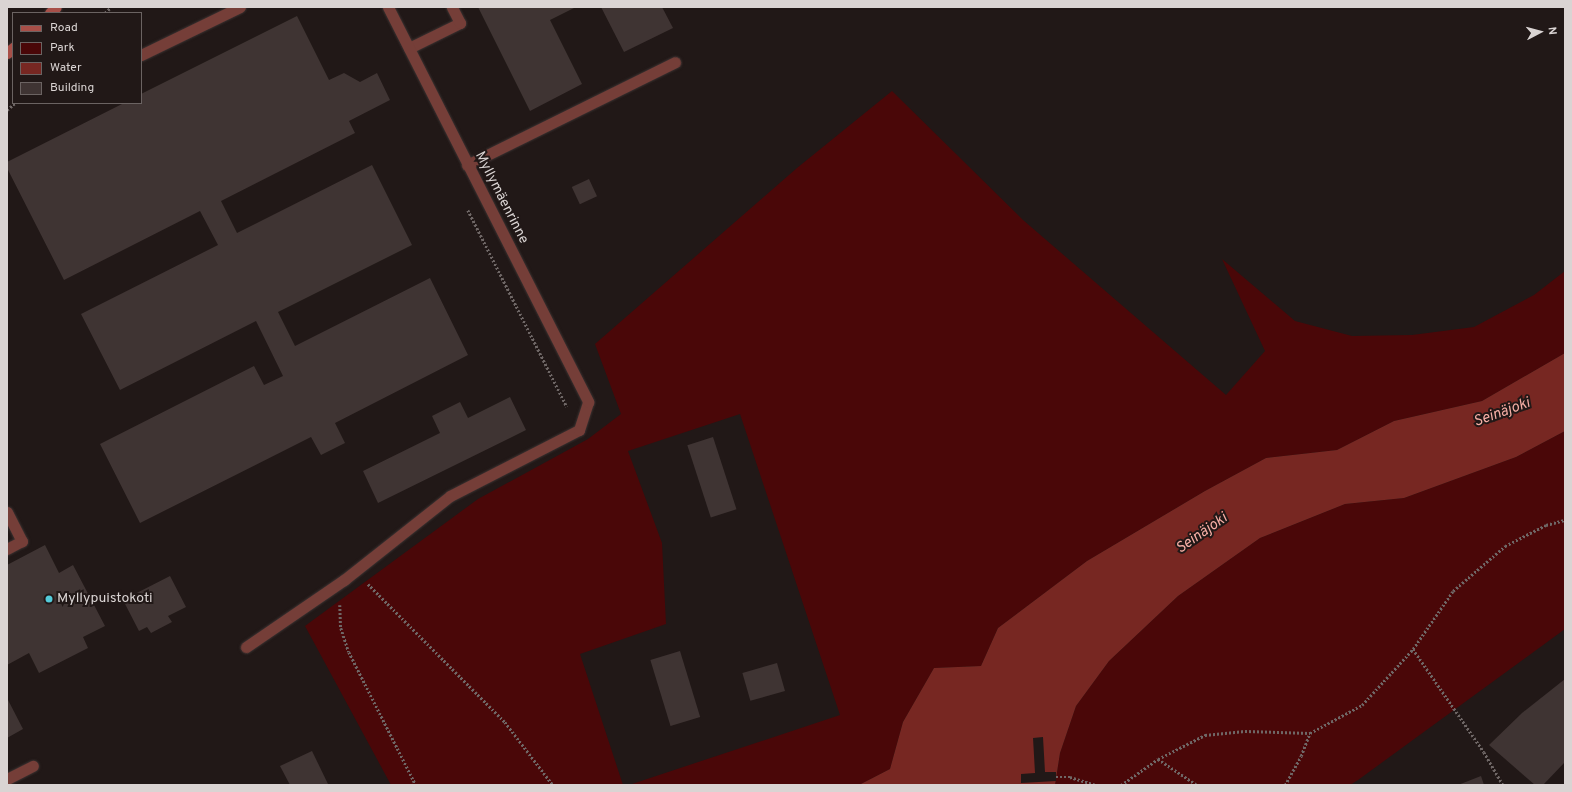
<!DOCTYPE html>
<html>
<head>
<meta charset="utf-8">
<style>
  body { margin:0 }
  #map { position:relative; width:1572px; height:792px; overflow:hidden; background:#211817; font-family:Overpass,sans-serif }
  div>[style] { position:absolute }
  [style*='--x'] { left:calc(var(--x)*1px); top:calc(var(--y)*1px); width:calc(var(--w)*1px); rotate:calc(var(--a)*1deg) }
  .green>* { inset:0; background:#4a0708 }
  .water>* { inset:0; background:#772722 }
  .pier>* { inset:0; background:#211817 }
  .building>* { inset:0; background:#3f3433; transform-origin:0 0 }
  .path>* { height:2.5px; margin-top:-1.25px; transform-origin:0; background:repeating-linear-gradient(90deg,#6f6766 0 2px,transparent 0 4px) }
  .roads { filter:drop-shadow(0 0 1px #3b3231) drop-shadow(0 0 1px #3b3231) }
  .service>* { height:11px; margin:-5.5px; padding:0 5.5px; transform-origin:5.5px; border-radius:5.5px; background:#753e38 }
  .minor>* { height:11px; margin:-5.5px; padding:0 5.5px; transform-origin:5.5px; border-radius:5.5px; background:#753e38 }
  .secondary>* { height:11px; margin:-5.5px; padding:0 5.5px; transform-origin:5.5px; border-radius:5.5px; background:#a84f48 }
  .dots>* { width:11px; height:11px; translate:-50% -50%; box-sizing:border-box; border:2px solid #211817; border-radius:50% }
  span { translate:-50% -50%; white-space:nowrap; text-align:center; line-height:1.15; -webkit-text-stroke:4px #211817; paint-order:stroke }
  .street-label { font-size:14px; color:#dad4d3 }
  .poi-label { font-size:14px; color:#dad4d3 }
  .left { translate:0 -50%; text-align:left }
  .water-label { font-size:15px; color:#f6aea5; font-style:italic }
  .frame { position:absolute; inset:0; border:8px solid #dad4d3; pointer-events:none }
  .legend { position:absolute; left:12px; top:12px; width:130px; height:92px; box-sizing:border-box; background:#211817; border:1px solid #6b6362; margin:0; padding:5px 7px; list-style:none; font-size:12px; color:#dad4d3 }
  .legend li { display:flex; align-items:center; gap:8px; height:20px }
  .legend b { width:20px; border:1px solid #6b6362 }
  .north { position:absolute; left:1520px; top:12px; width:40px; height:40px; -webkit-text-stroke:3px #211817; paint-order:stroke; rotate:84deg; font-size:11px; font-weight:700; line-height:16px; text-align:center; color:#dad4d3 }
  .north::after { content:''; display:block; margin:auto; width:14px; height:18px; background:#dad4d3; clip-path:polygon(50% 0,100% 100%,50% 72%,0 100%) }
</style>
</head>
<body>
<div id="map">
  <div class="green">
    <i style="clip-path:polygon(892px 91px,1023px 220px,1226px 395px,1265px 351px,1222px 259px,1295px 321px,1352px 336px,1412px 335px,1474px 327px,1534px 295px,1565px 271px,1565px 353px,1482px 401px,1394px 421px,1337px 450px,1266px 458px,1205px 491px,1087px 561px,998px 628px,981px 666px,934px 668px,903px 722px,890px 769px,859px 785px,629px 785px,840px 715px,740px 414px,628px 451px,662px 543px,666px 624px,580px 654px,623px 785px,391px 785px,305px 626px,478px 499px,588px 439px,621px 414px,595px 344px,797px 168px)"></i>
    <i style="clip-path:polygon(1565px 431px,1565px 629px,1358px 780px,1350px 785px,1055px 785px,1060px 753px,1076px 706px,1109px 661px,1178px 596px,1260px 538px,1345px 504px,1404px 498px,1516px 457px)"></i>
  </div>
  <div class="water">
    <i style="clip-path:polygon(1565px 353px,1565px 431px,1516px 457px,1404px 498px,1345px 504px,1260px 538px,1178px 596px,1109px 661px,1076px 706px,1060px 753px,1055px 785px,859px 785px,890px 769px,903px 722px,934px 668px,981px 666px,998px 628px,1087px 561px,1205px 491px,1266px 458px,1337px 450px,1394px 421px,1482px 401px)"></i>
  </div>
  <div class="pier">
    <i style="clip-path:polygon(1043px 737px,1045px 772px,1056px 772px,1056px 781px,1021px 783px,1021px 774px,1035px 773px,1033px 738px)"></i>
  </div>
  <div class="building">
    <i style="clip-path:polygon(478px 7px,576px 7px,550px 20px,582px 84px,530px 111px)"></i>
    <i style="clip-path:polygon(601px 7px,662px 7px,673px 28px,624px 52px)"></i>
    <i style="clip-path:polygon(297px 16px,329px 80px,344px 73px,360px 82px,377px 73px,390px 100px,349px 121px,355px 133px,221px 201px,237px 233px,372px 165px,412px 245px,278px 312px,295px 346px,430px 278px,468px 355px,335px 423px,345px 443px,321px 455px,311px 437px,140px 523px,100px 444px,254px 366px,264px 385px,283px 376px,256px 321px,120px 390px,81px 314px,218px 245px,200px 211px,64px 280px,7px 168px,7px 162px,124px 103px,141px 103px,141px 94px)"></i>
    <i style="left:589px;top:179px;width:19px;height:19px;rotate:65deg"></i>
    <i style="clip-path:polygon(510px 397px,526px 430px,378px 503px,363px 471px,440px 433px,432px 416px,460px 402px,468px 418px)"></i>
    <i style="left:713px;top:437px;width:76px;height:27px;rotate:72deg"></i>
    <i style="clip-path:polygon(45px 545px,59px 573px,73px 565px,105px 626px,83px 637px,88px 648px,39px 673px,29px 653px,7px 665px,7px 565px)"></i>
    <i style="clip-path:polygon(170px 576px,186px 607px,168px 616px,172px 622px,151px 633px,147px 627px,139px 631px,123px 600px)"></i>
    <i style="left:680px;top:651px;width:69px;height:31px;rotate:73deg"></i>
    <i style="left:777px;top:663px;width:29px;height:36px;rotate:74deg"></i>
    <i style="clip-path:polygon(1565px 679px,1565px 762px,1543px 785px,1535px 785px,1489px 745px,1522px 713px)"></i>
    <i style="clip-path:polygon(7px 698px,23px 729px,7px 738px)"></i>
    <i style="clip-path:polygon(312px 751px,328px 784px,290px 785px,280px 766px)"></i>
    <i style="clip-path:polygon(1481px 776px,1484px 785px,1458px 785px)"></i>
  </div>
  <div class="path">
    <i style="--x:105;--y:13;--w:8;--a:-45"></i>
    <i style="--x:7;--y:110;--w:11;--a:-41"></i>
    <i style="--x:468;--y:210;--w:220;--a:63.3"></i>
    <i style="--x:368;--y:584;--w:194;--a:45.2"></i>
    <i style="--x:505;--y:722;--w:79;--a:52.7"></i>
    <i style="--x:340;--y:605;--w:23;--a:88"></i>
    <i style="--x:341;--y:628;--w:25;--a:72"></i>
    <i style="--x:349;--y:652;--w:149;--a:63.3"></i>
    <i style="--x:1413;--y:649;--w:125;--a:55.4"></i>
    <i style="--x:1484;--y:752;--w:38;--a:60"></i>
    <i style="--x:1158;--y:759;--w:47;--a:33.7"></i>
    <i style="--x:1056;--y:777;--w:14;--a:0"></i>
    <i style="--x:1070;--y:777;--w:27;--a:17"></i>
    <i style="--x:1121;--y:785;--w:45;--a:-35.1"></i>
    <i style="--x:1158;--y:759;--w:53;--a:-27.1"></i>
    <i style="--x:1205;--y:735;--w:40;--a:-5.7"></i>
    <i style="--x:1245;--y:731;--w:65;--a:1.8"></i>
    <i style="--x:1310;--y:733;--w:59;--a:-28.3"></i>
    <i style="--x:1362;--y:705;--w:76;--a:-47.7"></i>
    <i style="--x:1413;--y:649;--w:70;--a:-55.4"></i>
    <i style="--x:1453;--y:591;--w:69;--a:-40.9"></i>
    <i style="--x:1505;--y:546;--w:46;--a:-27.1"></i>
    <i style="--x:1546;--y:525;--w:20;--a:-15"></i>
    <i style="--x:1285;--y:785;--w:33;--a:-61"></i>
    <i style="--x:1301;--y:756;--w:25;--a:-69"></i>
  </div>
  <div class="roads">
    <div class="service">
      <i style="--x:409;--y:48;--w:57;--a:-26.1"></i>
      <i style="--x:460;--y:23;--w:18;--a:-117"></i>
      <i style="--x:141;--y:55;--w:110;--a:-25.9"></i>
      <i style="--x:467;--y:165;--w:232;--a:-26.3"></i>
      <i style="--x:7;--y:512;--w:33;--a:63"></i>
      <i style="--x:22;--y:541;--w:17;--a:152"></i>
      <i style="--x:246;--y:647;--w:119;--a:-34.4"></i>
      <i style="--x:344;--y:580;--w:135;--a:-38.4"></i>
      <i style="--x:450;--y:496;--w:145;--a:-27.1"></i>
      <i style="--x:579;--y:430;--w:29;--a:-72"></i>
      <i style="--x:7;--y:779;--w:29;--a:-27"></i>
    </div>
    <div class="minor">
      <i style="--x:388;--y:7;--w:443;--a:63.1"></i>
    </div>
    <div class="secondary">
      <i style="--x:50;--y:13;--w:8;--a:-45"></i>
      <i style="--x:7;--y:53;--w:8;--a:-40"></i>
    </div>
  </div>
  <div class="dots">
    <i style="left:49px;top:599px;background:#53cbda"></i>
  </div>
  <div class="street-label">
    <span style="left:501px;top:198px;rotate:63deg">Myllymäenrinne</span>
  </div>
  <div class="poi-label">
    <span class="left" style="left:57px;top:599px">Myllypuistokoti</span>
  </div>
  <div class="water-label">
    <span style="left:1502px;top:413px;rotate:-20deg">Seinäjoki</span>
    <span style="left:1202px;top:534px;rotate:-35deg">Seinäjoki</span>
  </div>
  <div class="frame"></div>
  <ul class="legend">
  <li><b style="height:5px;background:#a84f48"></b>Road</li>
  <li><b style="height:11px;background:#4a0708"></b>Park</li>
  <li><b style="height:11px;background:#772722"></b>Water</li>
  <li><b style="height:11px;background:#3f3433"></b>Building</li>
  </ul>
  <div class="north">N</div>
</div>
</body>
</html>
